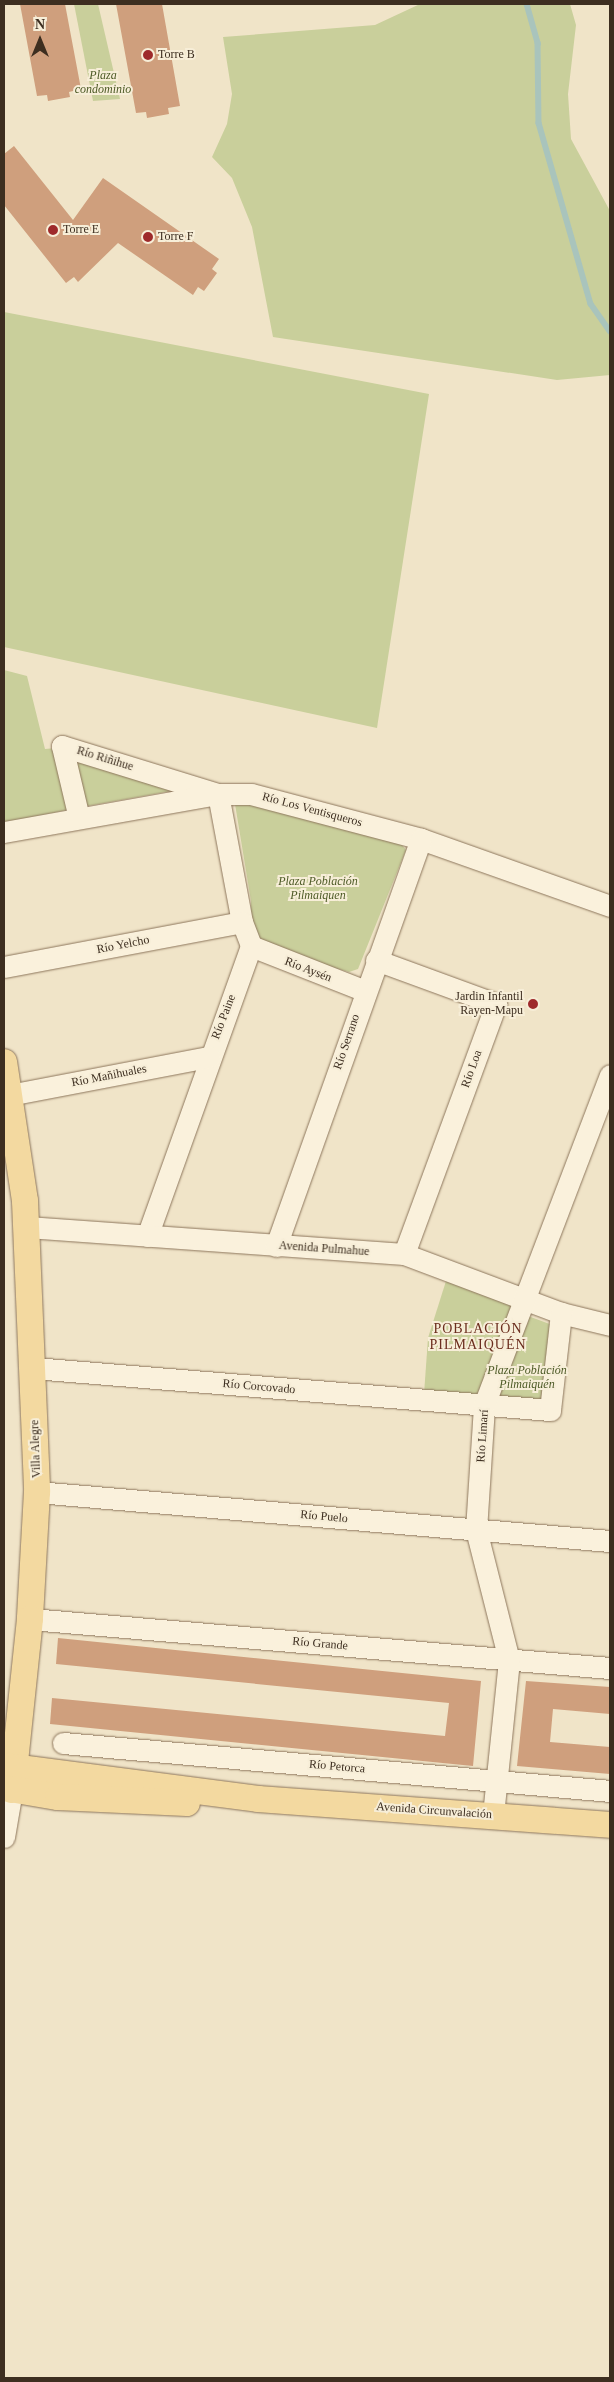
<!DOCTYPE html>
<html>
<head>
<meta charset="utf-8">
<style>
  body { margin:0 }
  #map { position:relative; width:614px; height:2382px; overflow:hidden; background:#f0e4c8; font-family:"Times New Roman",serif }
  div>[style] { position:absolute }
  [style*='--x'] { left:calc(var(--x)*1px); top:calc(var(--y)*1px); width:calc(var(--w)*1px); rotate:calc(var(--a)*1deg) }
  .green>* { inset:0; background:#c9cf9b }
  .stream>* { height:5.5px; margin:-2.75px; padding:0 2.75px; transform-origin:2.75px; border-radius:2.75px; background:#a9c4bc }
  .building>* { inset:0; background:#cf9f7d }
  .roads { filter:drop-shadow(0 0 1px #8d765c) drop-shadow(0 0 1px #8d765c) }
  .minor>* { height:21px; margin:-10.5px; padding:0 10.5px; transform-origin:10.5px; border-radius:10.5px; background:#faf1dc }
  .major>* { height:26px; margin:-13px; padding:0 13px; transform-origin:13px; border-radius:13px; background:#f3d9a0 }
  .dots>* { width:14px; height:14px; translate:-50% -50%; box-sizing:border-box; border:2px solid #f7eed8; border-radius:50% }
  span { translate:-50% -50%; white-space:nowrap; text-align:center; line-height:1.15; -webkit-text-stroke:4px #f7eed8; paint-order:stroke }
  .poi-label { font-size:12px; color:#3d2e20 }
  .left { translate:0 -50%; text-align:left }
  .right { translate:-100% -50%; text-align:right }
  .park-label { font-size:12px; color:#4d5a26; font-style:italic }
  .street-label { font-size:12px; color:#3d2e20 }
  .neighbourhood-label { font-size:14px; color:#6b2e1e; letter-spacing:1px }
  .frame { position:absolute; inset:0; border:5px solid #3d2e20; pointer-events:none }
  .north { position:absolute; left:15px; top:15px; width:50px; height:50px; -webkit-text-stroke:4px #f7eed8; paint-order:stroke; rotate:0deg; font-size:14px; font-weight:700; line-height:20px; text-align:center; color:#3d2e20 }
  .north::after { content:''; display:block; margin:auto; width:18px; height:22px; background:#3d2e20; clip-path:polygon(50% 0,100% 100%,50% 72%,0 100%) }
</style>
</head>
<body>
<div id="map">
  <div class="green">
    <i style="clip-path:polygon(74px 4px,98px 4px,120px 99px,93px 101px)"></i>
    <i style="clip-path:polygon(420px 4px,570px 4px,576px 25px,568px 94px,571px 139px,610px 211px,610px 375px,557px 380px,273px 337px,252px 227px,232px 178px,212px 157px,227px 124px,232px 94px,223px 37px,375px 25px)"></i>
    <i style="clip-path:polygon(4px 312px,429px 394px,377px 728px,4px 647px)"></i>
    <i style="clip-path:polygon(4px 670px,27px 676px,45px 749px,56px 748px,72px 809px,4px 823px)"></i>
    <i style="clip-path:polygon(67px 750px,188px 788px,82px 807px)"></i>
    <i style="clip-path:polygon(234px 798px,400px 842px,406px 850px,358px 969px,349px 972px,251px 946px,251px 901px)"></i>
    <i style="clip-path:polygon(446px 1281px,518px 1308px,481px 1399px,424px 1394px,428px 1338px)"></i>
    <i style="clip-path:polygon(528px 1316px,555px 1326px,547px 1404px,495px 1399px)"></i>
  </div>
  <div class="stream">
    <i style="--x:527;--y:4;--w:41;--a:74.2"></i>
    <i style="--x:538;--y:43;--w:80;--a:89.3"></i>
    <i style="--x:539;--y:123;--w:188;--a:74"></i>
    <i style="--x:591;--y:304;--w:33;--a:55"></i>
  </div>
  <div class="building">
    <i style="clip-path:polygon(20px 4px,65px 4px,81px 89px,69px 92px,70px 97px,48px 101px,47px 95px,37px 96px)"></i>
    <i style="clip-path:polygon(116px 4px,162px 4px,180px 106px,168px 108px,169px 114px,147px 118px,146px 112px,136px 113px)"></i>
    <i style="clip-path:polygon(14px 146px,73px 220px,103px 178px,219px 259px,212px 269px,217px 273px,204px 291px,198px 287px,193px 295px,118px 243px,78px 282px,74px 277px,66px 283px,4px 205px,4px 154px)"></i>
    <i style="clip-path:polygon(58px 1638px,481px 1681px,473px 1766px,50px 1724px,52px 1698px,445px 1736px,449px 1703px,56px 1664px)"></i>
    <i style="clip-path:polygon(526px 1681px,610px 1687px,610px 1714px,553px 1709px,550px 1742px,610px 1747px,610px 1774px,517px 1766px)"></i>
  </div>
  <div class="roads">
    <div class="minor">
      <i style="--x:79;--y:818;--w:74;--a:-103.3"></i>
      <i style="--x:62;--y:746;--w:163;--a:17.1"></i>
      <i style="--x:218;--y:794;--w:130;--a:79.4"></i>
      <i style="--x:242;--y:922;--w:26;--a:69"></i>
      <i style="--x:251;--y:946;--w:308;--a:109.7"></i>
      <i style="--x:4;--y:832;--w:217;--a:-10.1"></i>
      <i style="--x:218;--y:794;--w:33;--a:0"></i>
      <i style="--x:251;--y:794;--w:176;--a:14.8"></i>
      <i style="--x:421;--y:839;--w:201;--a:19.5"></i>
      <i style="--x:251;--y:946;--w:123;--a:21.5"></i>
      <i style="--x:376;--y:960;--w:128;--a:20.1"></i>
      <i style="--x:496;--y:1004;--w:266;--a:110.2"></i>
      <i style="--x:4;--y:967;--w:242;--a:-10.7"></i>
      <i style="--x:9;--y:1095;--w:204;--a:-10.8"></i>
      <i style="--x:27;--y:1227;--w:378;--a:4.1"></i>
      <i style="--x:404;--y:1254;--w:168;--a:20.6"></i>
      <i style="--x:561;--y:1313;--w:50;--a:13.8"></i>
      <i style="--x:276;--y:1246;--w:432;--a:-70.4"></i>
      <i style="--x:33;--y:1368;--w:519;--a:4.64"></i>
      <i style="--x:550;--y:1410;--w:98;--a:-83.5"></i>
      <i style="--x:37;--y:1492;--w:575;--a:4.89"></i>
      <i style="--x:30;--y:1619;--w:582;--a:4.83"></i>
      <i style="--x:63;--y:1743;--w:549;--a:5.01"></i>
      <i style="--x:493;--y:1815;--w:156;--a:-84.1"></i>
      <i style="--x:509;--y:1660;--w:134;--a:-104.2"></i>
      <i style="--x:476;--y:1530;--w:125;--a:-86.3"></i>
      <i style="--x:484;--y:1405;--w:353;--a:-69.1"></i>
      <i style="--x:4;--y:1837;--w:48;--a:-80.3"></i>
    </div>
    <div class="major">
      <i style="--x:4;--y:1062;--w:141;--a:81.4"></i>
      <i style="--x:25;--y:1201;--w:291;--a:87.6"></i>
      <i style="--x:37;--y:1492;--w:127;--a:93.2"></i>
      <i style="--x:30;--y:1619;--w:172;--a:96"></i>
      <i style="--x:4;--y:1766;--w:256;--a:7.4"></i>
      <i style="--x:258;--y:1799;--w:353;--a:4.2"></i>
      <i style="--x:4;--y:1788;--w:55;--a:9.5"></i>
      <i style="--x:58;--y:1797;--w:129;--a:2.7"></i>
    </div>
  </div>
  <div class="dots">
    <i style="left:148px;top:55px;background:#9e2a2b"></i>
    <i style="left:53px;top:230px;background:#9e2a2b"></i>
    <i style="left:148px;top:237px;background:#9e2a2b"></i>
    <i style="left:533px;top:1004px;background:#9e2a2b"></i>
  </div>
  <div class="poi-label">
    <span class="left" style="left:158px;top:55px">Torre B</span>
    <span class="left" style="left:63px;top:230px">Torre E</span>
    <span class="left" style="left:158px;top:237px">Torre F</span>
    <span class="right" style="left:523px;top:1004px">Jardin Infantil<br>Rayen-Mapu</span>
  </div>
  <div class="park-label">
    <span style="left:103px;top:83px">Plaza<br>condominio</span>
    <span style="left:318px;top:889px">Plaza Población<br>Pilmaiquen</span>
    <span style="left:527px;top:1378px">Plaza Población<br>Pilmaiquén</span>
  </div>
  <div class="street-label">
    <span style="left:105px;top:759px;rotate:17deg">Río Riñihue</span>
    <span style="left:312px;top:810px;rotate:15deg">Río Los Ventisqueros</span>
    <span style="left:123px;top:945px;rotate:-11deg">Río Yelcho</span>
    <span style="left:308px;top:970px;rotate:21deg">Río Aysén</span>
    <span style="left:224px;top:1017px;rotate:-69deg">Río Paine</span>
    <span style="left:347px;top:1042px;rotate:-71deg">Río Serrano</span>
    <span style="left:472px;top:1069px;rotate:-70deg">Río Loa</span>
    <span style="left:109px;top:1076px;rotate:-11deg">Río Mañihuales</span>
    <span style="left:324px;top:1249px;rotate:4deg">Avenida Pulmahue</span>
    <span style="left:259px;top:1387px;rotate:5deg">Río Corcovado</span>
    <span style="left:483px;top:1436px;rotate:-86deg">Río Limarí</span>
    <span style="left:36px;top:1449px;rotate:-92deg">Villa Alegre</span>
    <span style="left:324px;top:1517px;rotate:5deg">Río Puelo</span>
    <span style="left:320px;top:1644px;rotate:5deg">Río Grande</span>
    <span style="left:337px;top:1767px;rotate:5deg">Río Petorca</span>
    <span style="left:434px;top:1811px;rotate:4deg">Avenida Circunvalación</span>
  </div>
  <div class="neighbourhood-label">
    <span style="left:478px;top:1337px">POBLACIÓN<br>PILMAIQUÉN</span>
  </div>
  <div class="frame"></div>
  <div class="north">N</div>
</div>
</body>
</html>
